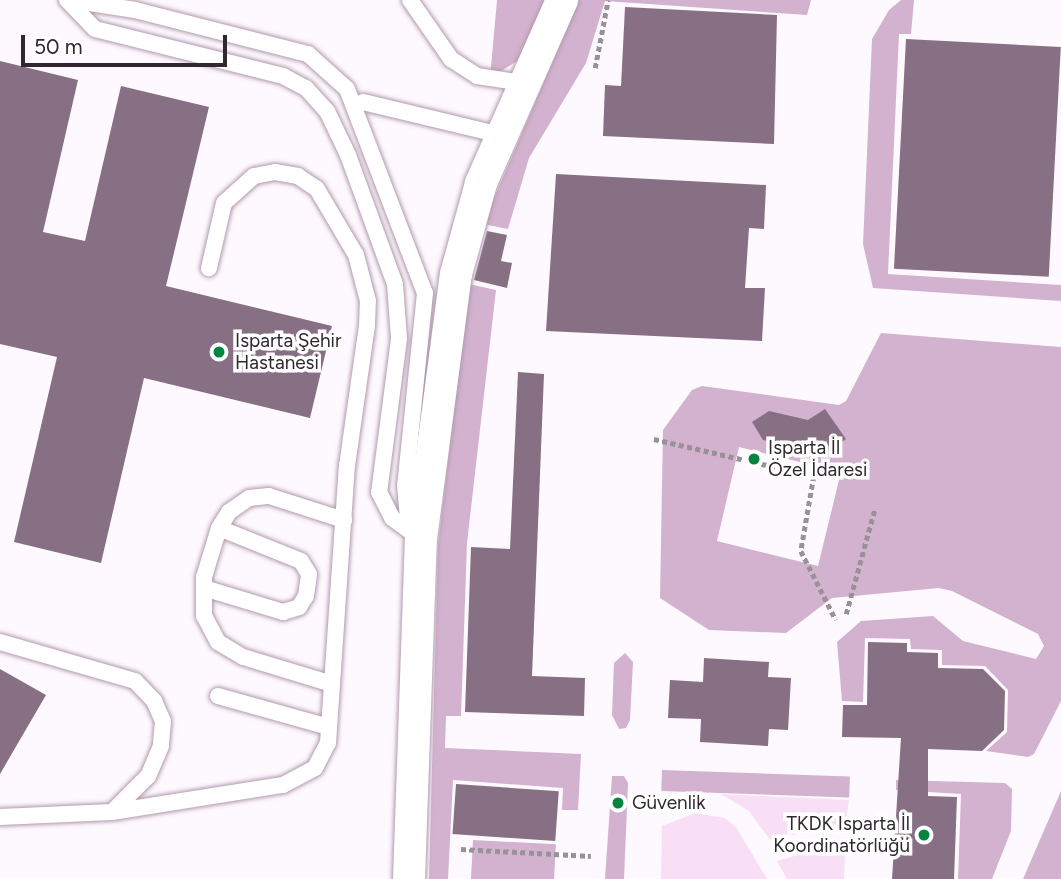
<!DOCTYPE html>
<html>
<head>
<meta charset="utf-8">
<style>
  body { margin:0 }
  #map { position:relative; width:1061px; height:879px; overflow:hidden; background:#fef9fe; font-family:Figtree,sans-serif }
  div>[style] { position:absolute }
  [style*='--x'] { left:calc(var(--x)*1px); top:calc(var(--y)*1px); width:calc(var(--w)*1px); rotate:calc(var(--a)*1deg) }
  .green>* { inset:0; background:#f9dff5 }
  .forest>* { inset:0; background:#d3b2cf; transform-origin:0 0 }
  .building>* { inset:0; background:#877084; transform-origin:0 0 }
  .path>* { height:4.5px; margin-top:-2.25px; transform-origin:0; background:repeating-linear-gradient(90deg,#989198 0 5px,transparent 0 8.5px) }
  .roads { filter:drop-shadow(0 0 2px #b199ae) drop-shadow(0 0 2px #b199ae) }
  .service>* { height:16px; margin:-8px; padding:0 8px; transform-origin:8px; border-radius:8px; background:#fff }
  .minor>* { height:32px; margin:-16px; padding:0 16px; transform-origin:16px; border-radius:16px; background:#fff }
  .dots>* { width:19px; height:19px; translate:-50% -50%; box-sizing:border-box; border:4px solid #fff; border-radius:50% }
  span { translate:-50% -50%; white-space:nowrap; text-align:center; line-height:1.15; -webkit-text-stroke:7px #fff; paint-order:stroke }
  .poi-label { font-size:19px; color:#30272f }
  .left { translate:0 -50%; text-align:left }
  .right { translate:-100% -50%; text-align:right }
  .scale { position:absolute; left:21px; top:35px; width:206px; height:32px; box-sizing:border-box; border:4px solid #30272f; border-top:0; padding-left:9px; font-size:21px; line-height:24px; white-space:nowrap; color:#30272f; -webkit-text-stroke:5px #fff; paint-order:stroke }
</style>
</head>
<body>
<div id="map">
  <div class="green">
    <i style="clip-path:polygon(721px 794px,849px 800px,846px 821px,771px 841px,749px 811px)"></i>
    <i style="clip-path:polygon(695px 813px,725px 818px,736px 827px,767px 879px,661px 879px,662px 826px)"></i>
    <i style="clip-path:polygon(832px 845px,845px 854px,844px 879px,787px 879px,777px 861px)"></i>
  </div>
  <div class="forest">
    <i style="clip-path:polygon(497px 0,548px 0,522px 58px,490px 78px)"></i>
    <i style="clip-path:polygon(579px 0,811px 0,807px 15px,605px 1px,586px 63px,529px 158px,508px 229px,483px 224px)"></i>
    <i style="clip-path:polygon(901px 0,914px 0,911px 34px,899px 34px,888px 274px,1061px 285px,1061px 301px,873px 288px,863px 244px,872px 39px,889px 10px)"></i>
    <i style="clip-path:polygon(469px 284px,496px 290px,467px 543px,461px 716px,446px 716px,445px 748px,581px 754px,578px 810px,562px 810px,563px 788px,453px 780px,448px 879px,429px 879px,438px 546px)"></i>
    <i style="clip-path:polygon(evenodd,881px 333px,1061px 347px,1061px 701px,1034px 754px,1028px 757px,986px 751px,1007px 732px,1008px 690px,985px 666px,942px 665px,942px 650px,911px 649px,910px 639px,865px 638px,863px 702px,842px 701px,837px 642px,861px 621px,933px 616px,963px 641px,1036px 659px,1044px 646px,1038px 634px,952px 591px,939px 588px,832px 598px,786px 633px,709px 630px,660px 598px,663px 430px,692px 390px,702px 386px,839px 405px,846px 401px,881px 333px,739px 447px,841px 472px,818px 566px,717px 541px,739px 447px)"></i>
    <i style="clip-path:polygon(625px 653px,633px 662px,630px 720px,626px 728px,619px 729px,612px 715px,614px 663px)"></i>
    <i style="left:662px;top:770px;width:188px;height:21px;rotate:2deg"></i>
    <i style="clip-path:polygon(612px 776px,624px 776px,628px 783px,624px 879px,605px 879px)"></i>
    <i style="clip-path:polygon(896px 780px,1005px 783px,1012px 789px,1011px 831px,992px 879px,958px 879px,961px 794px,896px 790px)"></i>
    <i style="clip-path:polygon(1061px 791px,1061px 879px,1023px 879px)"></i>
    <i style="left:473px;top:840px;width:83px;height:39px;rotate:3deg"></i>
  </div>
  <div class="building">
    <i style="clip-path:polygon(625px 7px,777px 15px,774px 144px,603px 136px,605px 85px,621px 86px)"></i>
    <i style="left:906px;top:39px;width:155px;height:230px;rotate:3deg"></i>
    <i style="clip-path:polygon(0 61px,78px 80px,43px 232px,85px 241px,121px 86px,209px 107px,166px 286px,332px 326px,310px 418px,144px 378px,101px 563px,14px 542px,57px 357px,0 344px)"></i>
    <i style="clip-path:polygon(556px 174px,766px 185px,764px 229px,749px 228px,745px 288px,765px 288px,762px 341px,546px 331px)"></i>
    <i style="clip-path:polygon(487px 231px,507px 235px,501px 261px,512px 263px,507px 288px,474px 280px)"></i>
    <i style="clip-path:polygon(518px 372px,544px 374px,532px 676px,585px 678px,584px 716px,465px 712px,471px 547px,510px 549px)"></i>
    <i style="clip-path:polygon(825px 409px,846px 439px,819px 458px,813px 450px,763px 440px,752px 422px,769px 411px,808px 420px)"></i>
    <i style="clip-path:polygon(868px 642px,907px 643px,907px 652px,938px 653px,938px 668px,983px 669px,1005px 691px,1004px 730px,982px 751px,928px 749px,928px 796px,957px 797px,954px 879px,892px 879px,901px 738px,842px 737px,843px 705px,867px 705px)"></i>
    <i style="clip-path:polygon(704px 658px,769px 662px,768px 677px,791px 678px,788px 730px,769px 729px,768px 746px,700px 742px,701px 719px,668px 718px,670px 680px,703px 682px)"></i>
    <i style="clip-path:polygon(0 669px,46px 695px,0 774px)"></i>
    <i style="left:456px;top:784px;width:103px;height:50px;rotate:4deg"></i>
  </div>
  <div class="path">
    <i style="--x:595;--y:68;--w:69;--a:-79.2"></i>
    <i style="--x:654;--y:439;--w:164;--a:13"></i>
    <i style="--x:814;--y:476;--w:76;--a:99.8"></i>
    <i style="--x:801;--y:551;--w:77;--a:63.1"></i>
    <i style="--x:846;--y:614;--w:110;--a:-74.7"></i>
    <i style="--x:461;--y:849;--w:130;--a:3.1"></i>
  </div>
  <div class="roads">
    <div class="service">
      <i style="--x:67;--y:0;--w:40;--a:46"></i>
      <i style="--x:95;--y:29;--w:194;--a:14"></i>
      <i style="--x:283;--y:76;--w:26;--a:28"></i>
      <i style="--x:306;--y:88;--w:31;--a:48"></i>
      <i style="--x:327;--y:111;--w:49;--a:64.5"></i>
      <i style="--x:348;--y:155;--w:137;--a:70"></i>
      <i style="--x:395;--y:284;--w:55;--a:85.8"></i>
      <i style="--x:399;--y:339;--w:154;--a:97.4"></i>
      <i style="--x:379;--y:492;--w:29;--a:63"></i>
      <i style="--x:392;--y:518;--w:24;--a:36"></i>
      <i style="--x:70;--y:0;--w:66;--a:8.7"></i>
      <i style="--x:135;--y:10;--w:179;--a:14.3"></i>
      <i style="--x:308;--y:54;--w:52;--a:41.9"></i>
      <i style="--x:347;--y:89;--w:218;--a:69.1"></i>
      <i style="--x:425;--y:293;--w:193;--a:95.9"></i>
      <i style="--x:405;--y:485;--w:45;--a:84.9"></i>
      <i style="--x:410;--y:0;--w:72;--a:55.2"></i>
      <i style="--x:451;--y:59;--w:31;--a:33"></i>
      <i style="--x:477;--y:76;--w:47;--a:8.7"></i>
      <i style="--x:363;--y:102;--w:141;--a:13.5"></i>
      <i style="--x:204;--y:588;--w:83;--a:16.9"></i>
      <i style="--x:283;--y:612;--w:17;--a:-17"></i>
      <i style="--x:299;--y:607;--w:13;--a:-58"></i>
      <i style="--x:306;--y:596;--w:22;--a:-82"></i>
      <i style="--x:309;--y:574;--w:15;--a:-122"></i>
      <i style="--x:301;--y:561;--w:88;--a:-158.1"></i>
      <i style="--x:0;--y:642;--w:141;--a:16.1"></i>
      <i style="--x:135;--y:681;--w:28;--a:46"></i>
      <i style="--x:154;--y:701;--w:22;--a:66"></i>
      <i style="--x:163;--y:721;--w:25;--a:95"></i>
      <i style="--x:161;--y:746;--w:33;--a:113"></i>
      <i style="--x:148;--y:776;--w:51;--a:135"></i>
      <i style="--x:332;--y:684;--w:93;--a:-163.1"></i>
      <i style="--x:243;--y:657;--w:29;--a:-149"></i>
      <i style="--x:218;--y:642;--w:30;--a:-118"></i>
      <i style="--x:204;--y:616;--w:39;--a:-90"></i>
      <i style="--x:204;--y:577;--w:51;--a:-73"></i>
      <i style="--x:219;--y:528;--w:19;--a:-58"></i>
      <i style="--x:229;--y:512;--w:24;--a:-35"></i>
      <i style="--x:249;--y:498;--w:20;--a:-6"></i>
      <i style="--x:269;--y:496;--w:79;--a:17.7"></i>
      <i style="--x:218;--y:696;--w:115;--a:15.6"></i>
      <i style="--x:0;--y:817;--w:112;--a:-2.6"></i>
      <i style="--x:112;--y:812;--w:173;--a:-9"></i>
      <i style="--x:283;--y:785;--w:36;--a:-28"></i>
      <i style="--x:315;--y:768;--w:28;--a:-63"></i>
      <i style="--x:328;--y:743;--w:278;--a:-86.1"></i>
      <i style="--x:347;--y:466;--w:141;--a:-81.9"></i>
      <i style="--x:367;--y:326;--w:25;--a:-88"></i>
      <i style="--x:368;--y:301;--w:48;--a:-104.6"></i>
      <i style="--x:356;--y:255;--w:77;--a:-120.6"></i>
      <i style="--x:317;--y:189;--w:23;--a:-146"></i>
      <i style="--x:298;--y:176;--w:23;--a:-170"></i>
      <i style="--x:275;--y:172;--w:21;--a:169"></i>
      <i style="--x:254;--y:176;--w:40;--a:138"></i>
      <i style="--x:224;--y:203;--w:67;--a:103"></i>
    </div>
    <div class="minor">
      <i style="--x:409;--y:879;--w:340;--a:-88"></i>
      <i style="--x:421;--y:539;--w:267;--a:-82.5"></i>
      <i style="--x:456;--y:274;--w:94;--a:-74.6"></i>
      <i style="--x:481;--y:183;--w:200;--a:-66.1"></i>
    </div>
  </div>
  <div class="dots">
    <i style="left:219px;top:352px;background:#028540"></i>
    <i style="left:754px;top:459px;background:#028540"></i>
    <i style="left:618px;top:803px;background:#028540"></i>
    <i style="left:924px;top:835px;background:#028540"></i>
  </div>
  <div class="poi-label">
    <span class="left" style="left:235px;top:352px">Isparta Şehir<br>Hastanesi</span>
    <span class="left" style="left:768px;top:459px">Isparta İl<br>Özel İdaresi</span>
    <span class="left" style="left:632px;top:803px">Güvenlik</span>
    <span class="right" style="left:910px;top:835px">TKDK Isparta İl<br>Koordinatörlüğü</span>
  </div>
  <div class="scale">50 m</div>
</div>
</body>
</html>
